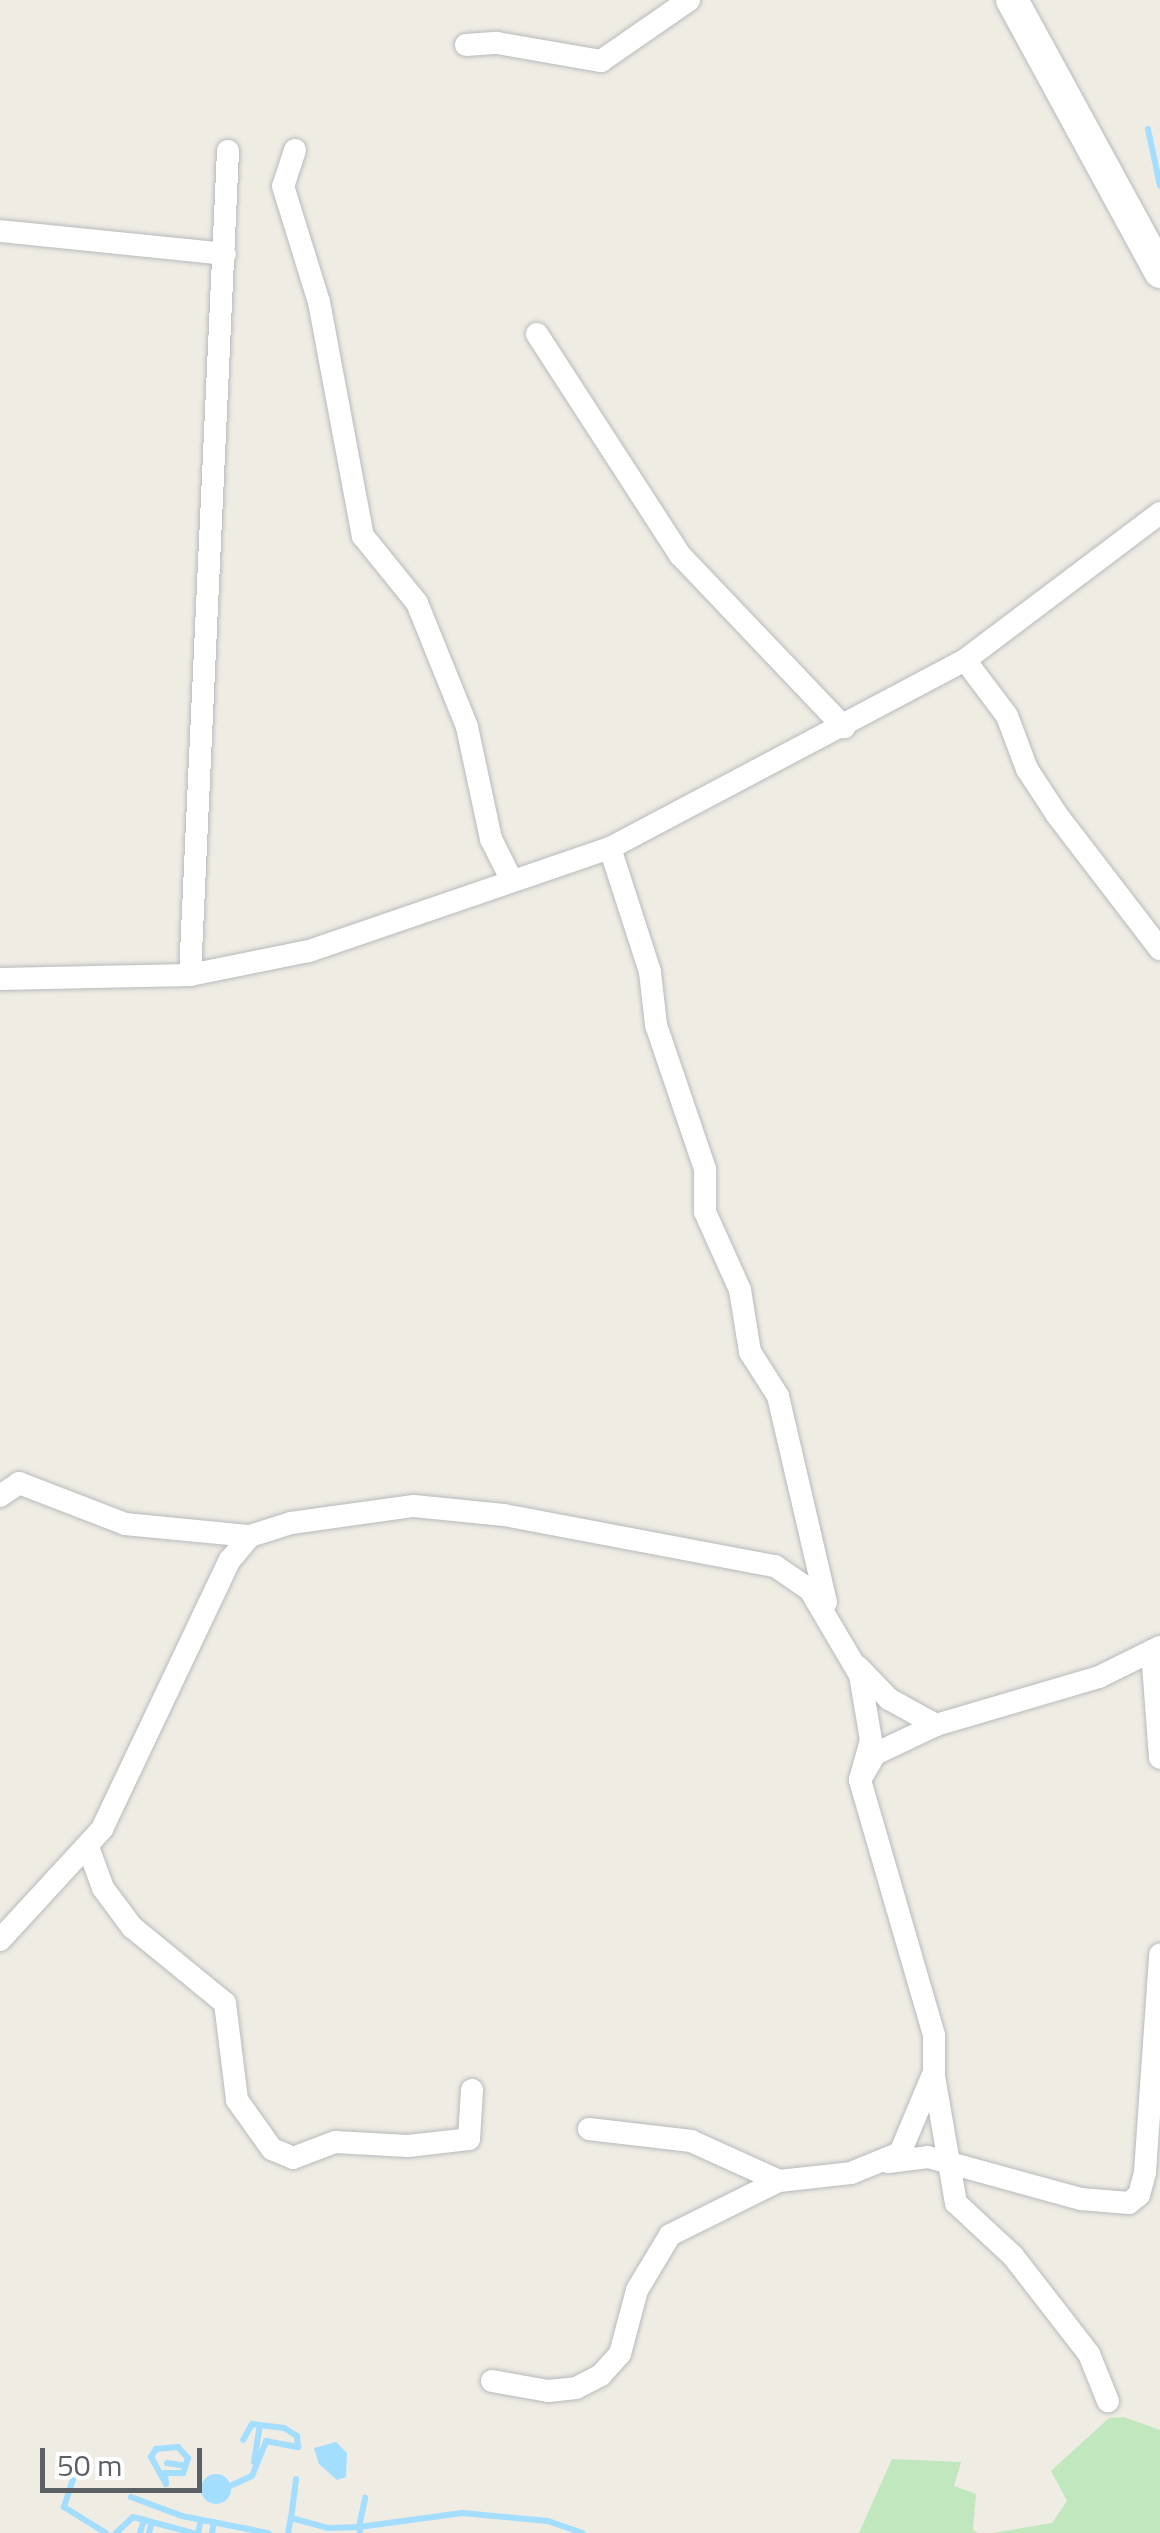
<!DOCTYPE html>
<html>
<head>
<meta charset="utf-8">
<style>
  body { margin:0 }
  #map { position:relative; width:1160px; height:2533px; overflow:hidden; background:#efece3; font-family:"Titillium Web",sans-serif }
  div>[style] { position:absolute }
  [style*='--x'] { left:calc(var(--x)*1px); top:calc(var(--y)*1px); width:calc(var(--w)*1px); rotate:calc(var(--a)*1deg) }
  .green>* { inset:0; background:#c1e7bf }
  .water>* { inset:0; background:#a3ddff }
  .round { border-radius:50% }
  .stream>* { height:6px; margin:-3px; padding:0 3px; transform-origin:3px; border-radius:3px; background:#a3ddff }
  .roads { filter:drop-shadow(0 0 2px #b6babe) drop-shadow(0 0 2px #b6babe) }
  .street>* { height:22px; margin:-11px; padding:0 11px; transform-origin:11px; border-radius:11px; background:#fff }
  .secondary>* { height:32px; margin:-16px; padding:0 16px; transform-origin:16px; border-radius:16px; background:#fff }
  span { translate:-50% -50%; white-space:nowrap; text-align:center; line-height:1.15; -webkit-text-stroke:8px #fff; paint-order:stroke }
  .scale { position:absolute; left:40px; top:2448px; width:162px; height:45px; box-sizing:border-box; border:5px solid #5b6065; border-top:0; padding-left:12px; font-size:30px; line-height:35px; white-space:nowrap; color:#5b6065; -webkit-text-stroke:8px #fff; paint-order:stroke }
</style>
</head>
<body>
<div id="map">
  <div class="green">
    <i style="clip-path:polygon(1124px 2417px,1160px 2430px,1160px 2533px,993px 2533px,1052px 2523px,1067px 2501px,1051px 2471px,1109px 2418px)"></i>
    <i style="clip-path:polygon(892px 2459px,961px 2462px,954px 2486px,976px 2494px,973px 2530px,978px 2533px,859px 2533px)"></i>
  </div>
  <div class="water">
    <i style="clip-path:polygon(336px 2442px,347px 2453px,346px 2477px,337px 2480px,319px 2464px,314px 2448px)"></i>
    <i class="round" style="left:201px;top:2474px;width:30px;height:30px"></i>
  </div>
  <div class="stream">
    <i style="--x:1148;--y:129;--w:58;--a:78.1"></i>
    <i style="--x:178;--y:2447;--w:15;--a:48"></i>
    <i style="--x:188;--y:2458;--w:16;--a:108"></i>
    <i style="--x:183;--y:2473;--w:18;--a:180"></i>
    <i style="--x:165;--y:2473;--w:11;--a:85"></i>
    <i style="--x:166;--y:2484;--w:31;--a:-119"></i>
    <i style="--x:151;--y:2457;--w:9;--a:-58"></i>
    <i style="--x:156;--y:2449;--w:22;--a:-5"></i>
    <i style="--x:254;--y:2462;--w:36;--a:-81"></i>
    <i style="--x:167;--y:2463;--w:18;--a:9"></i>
    <i style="--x:63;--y:2466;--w:14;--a:30"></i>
    <i style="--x:75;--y:2473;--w:36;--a:108"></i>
    <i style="--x:64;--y:2507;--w:49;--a:31.8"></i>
    <i style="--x:296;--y:2479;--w:39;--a:97"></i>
    <i style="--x:291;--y:2518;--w:39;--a:15"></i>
    <i style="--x:329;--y:2528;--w:30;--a:-2"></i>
    <i style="--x:359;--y:2527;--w:30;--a:-78"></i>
    <i style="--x:228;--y:2487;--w:26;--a:-25"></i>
    <i style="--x:252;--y:2476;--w:38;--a:-68"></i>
    <i style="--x:266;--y:2441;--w:33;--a:11"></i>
    <i style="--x:298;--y:2447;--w:11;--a:-95"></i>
    <i style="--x:297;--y:2436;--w:15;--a:-148"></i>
    <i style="--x:284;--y:2428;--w:32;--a:-173"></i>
    <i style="--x:252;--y:2424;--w:18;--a:119"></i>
    <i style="--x:131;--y:2497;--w:54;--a:20.4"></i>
    <i style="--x:182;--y:2516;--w:88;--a:11.2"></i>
    <i style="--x:116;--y:2533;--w:23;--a:-43"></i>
    <i style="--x:133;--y:2517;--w:62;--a:14.9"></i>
    <i style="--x:140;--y:2533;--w:14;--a:-73"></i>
    <i style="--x:149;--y:2533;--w:11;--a:-75"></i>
    <i style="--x:198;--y:2533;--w:13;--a:-77"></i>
    <i style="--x:212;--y:2533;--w:11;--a:-80"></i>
    <i style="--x:288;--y:2533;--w:15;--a:-79"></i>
    <i style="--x:360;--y:2533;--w:6;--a:-99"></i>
    <i style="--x:359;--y:2527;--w:104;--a:-7.7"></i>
    <i style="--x:462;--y:2513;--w:86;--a:5.3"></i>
    <i style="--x:548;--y:2521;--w:36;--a:19"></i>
  </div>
  <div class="roads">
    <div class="street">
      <i style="--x:466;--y:45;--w:31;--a:-4"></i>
      <i style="--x:497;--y:43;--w:106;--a:9.8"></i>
      <i style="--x:601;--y:61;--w:107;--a:-34.7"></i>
      <i style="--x:295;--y:150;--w:38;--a:108"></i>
      <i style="--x:283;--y:186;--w:121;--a:72.8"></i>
      <i style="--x:319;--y:302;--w:238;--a:79.4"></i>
      <i style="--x:363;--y:536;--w:86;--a:51.1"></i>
      <i style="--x:417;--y:603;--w:134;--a:68"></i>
      <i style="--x:467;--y:727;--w:115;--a:77.9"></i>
      <i style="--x:491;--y:839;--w:47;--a:63.4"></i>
      <i style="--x:0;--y:231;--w:226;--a:5.8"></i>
      <i style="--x:537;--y:334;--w:263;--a:57.1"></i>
      <i style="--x:680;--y:555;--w:238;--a:46.4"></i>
      <i style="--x:965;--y:660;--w:70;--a:53.1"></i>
      <i style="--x:1007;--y:716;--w:57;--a:69.3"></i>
      <i style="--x:1027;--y:769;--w:55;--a:56.9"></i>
      <i style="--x:1057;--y:815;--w:169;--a:52.5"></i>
      <i style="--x:610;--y:848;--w:130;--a:72.1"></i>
      <i style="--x:650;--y:972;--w:53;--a:83.5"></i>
      <i style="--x:656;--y:1025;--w:152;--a:71.2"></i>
      <i style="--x:705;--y:1169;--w:43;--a:90"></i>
      <i style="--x:705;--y:1212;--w:85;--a:65.8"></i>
      <i style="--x:740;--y:1290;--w:63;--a:80.8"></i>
      <i style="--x:750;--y:1352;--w:52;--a:57.5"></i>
      <i style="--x:778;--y:1396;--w:212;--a:76.9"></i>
      <i style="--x:190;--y:975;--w:825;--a:-87.36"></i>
      <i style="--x:0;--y:979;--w:190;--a:-1.2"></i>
      <i style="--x:190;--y:975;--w:121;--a:-11.4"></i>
      <i style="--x:309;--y:951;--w:318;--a:-18.9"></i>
      <i style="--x:610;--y:848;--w:402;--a:-27.9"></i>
      <i style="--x:965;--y:660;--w:244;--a:-37"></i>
      <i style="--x:0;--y:1496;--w:23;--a:-34"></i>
      <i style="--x:19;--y:1483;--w:114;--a:21.1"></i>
      <i style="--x:125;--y:1524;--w:126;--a:5.5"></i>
      <i style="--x:1152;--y:1651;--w:107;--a:85.7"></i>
      <i style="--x:858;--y:1667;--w:45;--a:45.9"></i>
      <i style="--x:889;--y:1699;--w:54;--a:29"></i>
      <i style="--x:936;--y:1725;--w:170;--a:-16.4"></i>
      <i style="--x:1099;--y:1677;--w:68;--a:-26.2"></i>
      <i style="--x:88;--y:1847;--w:44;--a:69.9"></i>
      <i style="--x:103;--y:1888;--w:49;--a:53.4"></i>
      <i style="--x:132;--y:1927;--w:120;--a:39.3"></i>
      <i style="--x:225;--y:2003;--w:98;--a:82.9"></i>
      <i style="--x:237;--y:2100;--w:60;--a:54.5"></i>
      <i style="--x:272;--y:2149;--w:23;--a:23"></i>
      <i style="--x:293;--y:2158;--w:45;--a:-20.9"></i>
      <i style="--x:335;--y:2142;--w:73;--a:3.1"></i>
      <i style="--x:408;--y:2146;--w:61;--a:-6.5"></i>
      <i style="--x:469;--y:2139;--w:49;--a:-86.5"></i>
      <i style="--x:0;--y:1940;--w:151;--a:-47.4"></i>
      <i style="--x:102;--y:1829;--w:298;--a:-64.6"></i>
      <i style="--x:230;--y:1560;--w:31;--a:-50"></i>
      <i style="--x:250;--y:1536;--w:43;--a:-17.6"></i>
      <i style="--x:291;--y:1523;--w:124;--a:-7.9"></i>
      <i style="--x:414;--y:1506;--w:90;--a:5.7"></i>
      <i style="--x:504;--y:1515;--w:276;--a:10.7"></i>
      <i style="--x:775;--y:1566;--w:42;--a:34.4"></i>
      <i style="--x:810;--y:1590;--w:99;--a:59.5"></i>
      <i style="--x:860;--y:1675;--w:66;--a:80.4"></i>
      <i style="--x:871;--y:1740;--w:41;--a:105.4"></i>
      <i style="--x:934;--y:2076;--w:129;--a:80.2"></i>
      <i style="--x:956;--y:2203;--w:78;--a:42.9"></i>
      <i style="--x:1013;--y:2256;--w:124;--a:52.2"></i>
      <i style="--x:1089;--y:2354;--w:51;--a:68"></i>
      <i style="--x:589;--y:2129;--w:103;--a:6.7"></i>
      <i style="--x:691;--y:2141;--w:97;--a:24.4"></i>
      <i style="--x:779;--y:2181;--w:72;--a:-6.3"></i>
      <i style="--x:851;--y:2173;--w:53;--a:-22.2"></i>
      <i style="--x:900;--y:2153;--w:88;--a:-67.2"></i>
      <i style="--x:934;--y:2072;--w:37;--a:-90"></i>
      <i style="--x:934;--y:2035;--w:266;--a:-106.2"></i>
      <i style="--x:860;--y:1780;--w:30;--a:-60"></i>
      <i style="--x:875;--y:1754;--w:68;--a:-25.4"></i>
      <i style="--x:888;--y:2162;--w:40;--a:-7.1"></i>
      <i style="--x:928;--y:2157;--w:159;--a:15.4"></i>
      <i style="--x:1081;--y:2199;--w:48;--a:4.8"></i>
      <i style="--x:1129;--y:2203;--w:13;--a:-39"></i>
      <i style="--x:1139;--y:2195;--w:24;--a:-75"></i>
      <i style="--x:1145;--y:2172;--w:218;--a:-86"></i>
      <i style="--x:492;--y:2381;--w:57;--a:10.1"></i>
      <i style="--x:548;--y:2391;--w:28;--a:-6"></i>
      <i style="--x:576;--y:2388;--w:28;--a:-27"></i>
      <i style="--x:601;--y:2375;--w:28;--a:-48"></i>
      <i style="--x:620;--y:2354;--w:66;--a:-75.1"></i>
      <i style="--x:637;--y:2290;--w:64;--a:-59"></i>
      <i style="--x:670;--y:2235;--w:122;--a:-26.4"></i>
    </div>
    <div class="secondary">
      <i style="--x:1012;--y:0;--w:310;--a:61.4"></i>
    </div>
  </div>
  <div class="scale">50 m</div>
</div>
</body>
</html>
